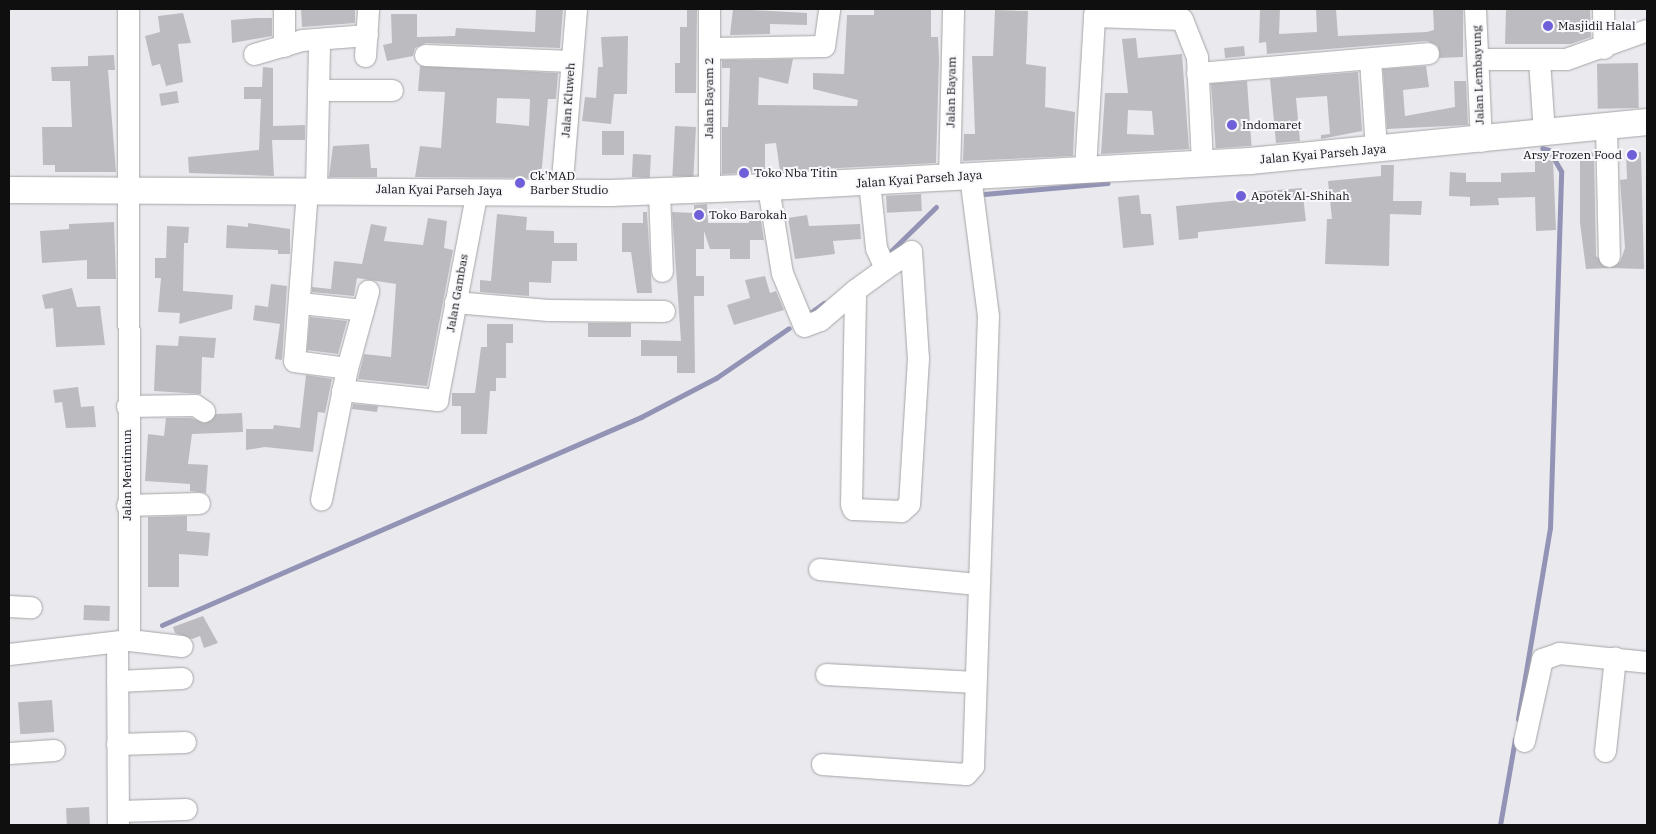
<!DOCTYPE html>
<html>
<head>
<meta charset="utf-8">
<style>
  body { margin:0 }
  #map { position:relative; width:1656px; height:834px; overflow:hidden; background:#eaeaee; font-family:"IBM Plex Serif",serif }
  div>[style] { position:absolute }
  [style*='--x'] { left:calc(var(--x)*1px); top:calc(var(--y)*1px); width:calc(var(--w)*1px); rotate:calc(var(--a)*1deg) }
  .stream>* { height:5px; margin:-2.5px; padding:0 2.5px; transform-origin:2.5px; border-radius:2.5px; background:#9393b6 }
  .building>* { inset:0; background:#bcbcc0; transform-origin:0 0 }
  .roads { filter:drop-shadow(0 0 1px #a5a5a8) drop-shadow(0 0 1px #a5a5a8) }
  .minor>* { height:21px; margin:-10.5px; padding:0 10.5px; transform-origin:10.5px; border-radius:10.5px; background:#fff }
  .major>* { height:26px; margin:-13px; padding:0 13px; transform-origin:13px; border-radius:13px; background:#fff }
  .dots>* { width:14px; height:14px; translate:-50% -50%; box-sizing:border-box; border:2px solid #f8f8fc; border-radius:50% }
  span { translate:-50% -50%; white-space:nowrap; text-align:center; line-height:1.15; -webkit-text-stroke:4px #f8f8fc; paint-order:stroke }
  .poi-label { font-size:12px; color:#0f0f10 }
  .left { translate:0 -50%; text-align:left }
  .right { translate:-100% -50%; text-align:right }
  .street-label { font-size:12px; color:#0f0f10 }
  .frame { position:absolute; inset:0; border:10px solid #0f0f10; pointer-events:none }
</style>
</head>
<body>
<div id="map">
  <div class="stream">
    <i style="--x:984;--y:194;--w:124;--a:-5.1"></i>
    <i style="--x:891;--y:251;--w:63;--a:-44.4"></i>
    <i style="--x:810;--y:313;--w:17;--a:-36"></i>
    <i style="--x:162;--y:625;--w:522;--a:-23.47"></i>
    <i style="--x:641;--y:417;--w:85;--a:-27.5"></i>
    <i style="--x:716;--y:378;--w:88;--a:-34.4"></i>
    <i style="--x:1518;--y:719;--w:194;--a:-80.5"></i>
    <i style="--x:1550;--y:528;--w:357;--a:-88.2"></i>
    <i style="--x:1561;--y:171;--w:24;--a:-120"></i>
    <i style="--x:1549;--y:150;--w:7;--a:-164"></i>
    <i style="--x:1500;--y:825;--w:87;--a:-80.1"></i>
  </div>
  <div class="building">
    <i style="clip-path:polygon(301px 9px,355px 9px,355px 23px,302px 27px)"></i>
    <i style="clip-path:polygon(536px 9px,563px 9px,560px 48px,426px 43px,415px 48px,413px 56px,387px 61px,383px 45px,392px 43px,391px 14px,417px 14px,417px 37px,455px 36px,456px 28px,535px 32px)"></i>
    <i style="clip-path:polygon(687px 9px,697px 9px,696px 93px,675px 93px,675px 63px,680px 63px,680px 27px,687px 27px)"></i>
    <i style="clip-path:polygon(733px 9px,807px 13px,807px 25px,770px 24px,770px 34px,730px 35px)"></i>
    <i style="clip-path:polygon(874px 9px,931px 9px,931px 37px,938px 37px,939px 60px,936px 163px,780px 171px,776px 143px,765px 144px,765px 172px,722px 174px,722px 127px,728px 127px,730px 68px,722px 68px,722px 60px,793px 59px,788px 84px,759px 77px,758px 105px,857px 106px,858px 100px,813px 89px,813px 73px,844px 74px,847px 15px,874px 15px)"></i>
    <i style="clip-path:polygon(1260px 9px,1280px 9px,1279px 34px,1317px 32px,1316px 9px,1336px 9px,1338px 36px,1427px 32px,1434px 30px,1433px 9px,1463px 9px,1463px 57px,1439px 58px,1438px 46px,1427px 41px,1267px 54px,1266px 42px,1259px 43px)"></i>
    <i style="clip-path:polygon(1506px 9px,1590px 9px,1591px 37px,1571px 44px,1505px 44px)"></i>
    <i style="clip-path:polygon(995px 10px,1028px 11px,1026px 64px,1046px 67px,1045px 107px,1075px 112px,1073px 156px,963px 161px,964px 134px,975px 134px,972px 56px,993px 56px)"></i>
    <i style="clip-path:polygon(183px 13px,191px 43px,178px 44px,183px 82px,166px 86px,160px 64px,152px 66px,145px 36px,160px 32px,158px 16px)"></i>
    <i style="clip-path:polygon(256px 18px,272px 18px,272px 36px,232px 43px,231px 20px)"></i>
    <i style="clip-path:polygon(628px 36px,627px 94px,614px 94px,611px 124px,582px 121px,585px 97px,596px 98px,598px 67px,603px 67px,601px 37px)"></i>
    <i style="clip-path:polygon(evenodd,1136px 38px,1138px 58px,1182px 54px,1189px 149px,1101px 154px,1105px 93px,1128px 93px,1122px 39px,1136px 38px,1128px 110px,1152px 111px,1154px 135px,1127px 134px,1128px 110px)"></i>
    <i style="left:1244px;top:46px;width:10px;height:20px;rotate:84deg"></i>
    <i style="clip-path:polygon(114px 55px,115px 70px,108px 70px,116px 172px,55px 172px,55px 165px,43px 165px,42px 127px,72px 127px,70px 81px,52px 81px,51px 67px,88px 66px,88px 56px)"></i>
    <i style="left:1638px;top:63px;width:45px;height:41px;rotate:89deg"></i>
    <i style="clip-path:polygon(evenodd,420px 66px,558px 73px,556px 99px,548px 99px,541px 178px,415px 177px,420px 146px,441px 148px,445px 92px,418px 91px,420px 66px,497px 98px,530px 99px,529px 126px,496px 123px,497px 98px)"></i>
    <i style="clip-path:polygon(1426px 66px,1429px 87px,1403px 90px,1405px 116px,1455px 107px,1454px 81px,1466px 81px,1468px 125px,1387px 129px,1383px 69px)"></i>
    <i style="clip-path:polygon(263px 67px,273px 68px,273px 126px,305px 125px,305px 140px,272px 140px,274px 176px,189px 173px,188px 157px,259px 150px,261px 99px,244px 99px,244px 87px,262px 87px)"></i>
    <i style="clip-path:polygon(1358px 72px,1362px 131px,1321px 139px,1321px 135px,1330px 134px,1327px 96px,1296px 98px,1300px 141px,1276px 143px,1270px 79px)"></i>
    <i style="left:1247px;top:81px;width:65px;height:36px;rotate:86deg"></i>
    <i style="left:177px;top:91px;width:12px;height:18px;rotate:81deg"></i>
    <i style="left:675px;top:126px;width:21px;height:50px;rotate:3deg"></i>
    <i style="left:602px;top:131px;width:22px;height:24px"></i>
    <i style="clip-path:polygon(369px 144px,371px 168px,377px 168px,377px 177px,329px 177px,333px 146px)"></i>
    <i style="clip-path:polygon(1594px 152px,1596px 256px,1609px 268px,1586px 269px,1580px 223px,1580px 153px)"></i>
    <i style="clip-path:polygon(1641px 152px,1644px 269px,1610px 268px,1620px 262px,1625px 248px,1620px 180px,1627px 179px,1626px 153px)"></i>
    <i style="left:633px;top:154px;width:18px;height:23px;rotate:3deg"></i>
    <i style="clip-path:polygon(1553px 160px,1556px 230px,1536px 231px,1535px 197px,1498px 198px,1499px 205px,1470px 206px,1470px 197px,1449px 196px,1450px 172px,1466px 173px,1466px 182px,1501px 182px,1501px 173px,1535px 172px,1535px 161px)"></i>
    <i style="clip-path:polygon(1381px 165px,1394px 165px,1393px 201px,1422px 201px,1421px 215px,1390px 214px,1389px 266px,1325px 264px,1327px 219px,1332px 219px,1328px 181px,1381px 176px)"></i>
    <i style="clip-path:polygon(1302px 188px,1306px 221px,1198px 232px,1198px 238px,1179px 240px,1176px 206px,1252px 199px,1252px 192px)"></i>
    <i style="left:921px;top:194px;width:17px;height:35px;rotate:87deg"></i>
    <i style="clip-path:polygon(1139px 195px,1141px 214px,1151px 214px,1154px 245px,1123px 248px,1118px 197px)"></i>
    <i style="clip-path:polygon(707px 204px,708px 223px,749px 223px,749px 215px,760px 215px,764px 240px,750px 240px,750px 259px,730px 259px,730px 249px,710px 249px,704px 231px,704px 249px,696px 249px,696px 276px,704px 276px,704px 296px,694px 296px,695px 373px,677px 373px,677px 356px,641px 356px,641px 340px,681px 341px,672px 212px,694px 213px,694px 205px)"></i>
    <i style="clip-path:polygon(643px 212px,647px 212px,652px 293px,637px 293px,631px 252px,622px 252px,622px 223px,643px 223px)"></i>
    <i style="clip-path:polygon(497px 214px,527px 217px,526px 230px,554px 231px,554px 243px,577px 243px,577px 261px,552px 261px,551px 283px,529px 282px,529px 296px,480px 292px,480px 280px,491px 281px)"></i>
    <i style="clip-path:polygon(807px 215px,809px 226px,860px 224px,861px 239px,833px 241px,835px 254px,795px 259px,788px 218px)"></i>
    <i style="clip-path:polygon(428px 218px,447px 221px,444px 248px,453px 250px,427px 386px,358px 379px,364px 354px,391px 357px,396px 284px,357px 278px,354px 296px,312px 292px,312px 287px,331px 289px,334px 261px,362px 264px,371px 224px,387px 227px,384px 241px,423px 245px)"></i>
    <i style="clip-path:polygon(114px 222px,116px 279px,87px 279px,87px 260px,42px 263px,40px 231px,69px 229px,69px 224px)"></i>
    <i style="clip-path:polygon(248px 223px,290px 229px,290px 254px,278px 254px,278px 250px,226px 248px,227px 225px,248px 227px)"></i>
    <i style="clip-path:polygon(167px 226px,189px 227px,188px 243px,184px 243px,183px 291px,233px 295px,232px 309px,179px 324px,180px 313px,158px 312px,161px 278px,155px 278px,155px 258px,166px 258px)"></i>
    <i style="clip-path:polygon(765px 276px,770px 293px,776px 291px,784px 310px,734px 325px,727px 305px,750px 298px,745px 280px)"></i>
    <i style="clip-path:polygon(271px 284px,287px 286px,282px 360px,275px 359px,280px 324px,253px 320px,255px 305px,268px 307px)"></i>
    <i style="clip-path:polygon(72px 288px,77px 307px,100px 306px,105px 345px,56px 347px,53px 308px,45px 309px,42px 295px)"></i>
    <i style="clip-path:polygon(310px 317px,347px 321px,338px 354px,307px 350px)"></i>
    <i style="left:588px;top:323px;width:43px;height:14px"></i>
    <i style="clip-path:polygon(487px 324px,513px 324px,513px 343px,506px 343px,506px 378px,496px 378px,496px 391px,490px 391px,487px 434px,461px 434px,461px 406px,452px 406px,452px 393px,475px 393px,481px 347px,487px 347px)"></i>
    <i style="clip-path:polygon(179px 336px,216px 338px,214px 358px,202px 357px,201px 394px,154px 391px,156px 345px,178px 346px)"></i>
    <i style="clip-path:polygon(306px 375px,332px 379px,325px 413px,318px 412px,313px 452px,265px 447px,246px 450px,246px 429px,273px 429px,274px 425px,300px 428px)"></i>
    <i style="clip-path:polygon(78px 387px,81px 407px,94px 406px,96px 427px,66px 428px,62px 402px,55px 403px,53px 390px)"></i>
    <i style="clip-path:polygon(353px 404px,378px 406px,377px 412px,352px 409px)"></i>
    <i style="clip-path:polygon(242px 413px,243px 432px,192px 434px,188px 464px,208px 465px,206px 493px,190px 491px,190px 484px,145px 481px,148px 434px,164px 436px,166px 418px,191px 418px,204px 423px,216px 414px)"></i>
    <i style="clip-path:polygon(187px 516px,187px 531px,210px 533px,208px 556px,179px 554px,179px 587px,148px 587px,148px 517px)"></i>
    <i style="left:84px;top:605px;width:26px;height:15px;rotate:2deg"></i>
    <i style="clip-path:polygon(203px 616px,218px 643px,204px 648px,200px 636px,192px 639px,175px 633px,173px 627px)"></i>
    <i style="left:52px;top:700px;width:32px;height:34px;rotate:86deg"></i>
    <i style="left:89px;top:807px;width:18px;height:23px;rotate:87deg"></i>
  </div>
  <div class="roads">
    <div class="minor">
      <i style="--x:284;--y:9;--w:37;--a:90"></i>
      <i style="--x:709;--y:9;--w:179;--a:90"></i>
      <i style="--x:1095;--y:9;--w:7;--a:98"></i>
      <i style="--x:1094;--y:16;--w:88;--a:2"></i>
      <i style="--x:1182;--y:19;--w:41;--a:68.5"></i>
      <i style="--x:1197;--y:57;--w:107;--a:87.3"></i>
      <i style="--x:1475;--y:9;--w:132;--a:87.4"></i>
      <i style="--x:1603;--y:9;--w:39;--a:89"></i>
      <i style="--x:709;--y:48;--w:115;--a:-1"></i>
      <i style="--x:824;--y:46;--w:37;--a:-82"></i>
      <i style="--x:254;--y:54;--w:50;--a:-16.3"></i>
      <i style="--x:302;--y:40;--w:65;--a:-4.4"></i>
      <i style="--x:425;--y:55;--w:146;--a:2.4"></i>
      <i style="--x:365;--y:56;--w:47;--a:-86.3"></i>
      <i style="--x:1370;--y:59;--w:90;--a:86.2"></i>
      <i style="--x:1478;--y:59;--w:88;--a:0"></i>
      <i style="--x:1566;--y:59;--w:86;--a:-19.7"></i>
      <i style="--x:1539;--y:60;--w:74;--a:86.1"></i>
      <i style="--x:1197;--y:73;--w:232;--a:-4.9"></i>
      <i style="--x:318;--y:90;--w:74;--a:0"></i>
      <i style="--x:1606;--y:128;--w:128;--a:88.7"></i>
      <i style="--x:1085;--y:169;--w:153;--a:-86.6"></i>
      <i style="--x:949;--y:176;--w:167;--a:-88.6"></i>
      <i style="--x:869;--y:182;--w:66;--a:83.9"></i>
      <i style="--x:876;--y:248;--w:22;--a:66"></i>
      <i style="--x:885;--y:268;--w:31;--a:-33"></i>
      <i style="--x:911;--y:251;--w:107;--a:86.3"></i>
      <i style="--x:918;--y:358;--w:146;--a:93.5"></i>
      <i style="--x:909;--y:504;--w:11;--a:139"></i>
      <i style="--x:901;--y:511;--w:48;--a:-177.6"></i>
      <i style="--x:853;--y:509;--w:5;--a:-112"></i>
      <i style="--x:851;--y:504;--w:214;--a:-88.9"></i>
      <i style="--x:855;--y:290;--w:37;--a:-36"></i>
      <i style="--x:768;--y:187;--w:87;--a:80.8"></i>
      <i style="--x:782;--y:273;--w:57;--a:67.5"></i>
      <i style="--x:804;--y:326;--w:17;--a:-21"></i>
      <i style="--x:820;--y:320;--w:46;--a:-40.6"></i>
      <i style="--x:307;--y:190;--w:171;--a:94.3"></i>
      <i style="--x:294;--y:361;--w:53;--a:7.5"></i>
      <i style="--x:316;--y:190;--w:141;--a:-88.8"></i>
      <i style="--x:659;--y:191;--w:80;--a:87.9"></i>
      <i style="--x:561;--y:192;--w:184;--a:-85.3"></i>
      <i style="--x:455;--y:302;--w:93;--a:4.9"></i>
      <i style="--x:548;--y:310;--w:116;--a:0.5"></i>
      <i style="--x:301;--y:303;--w:62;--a:6.4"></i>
      <i style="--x:363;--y:310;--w:60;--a:105.4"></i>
      <i style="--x:347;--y:368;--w:134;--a:101.2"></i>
      <i style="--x:363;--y:310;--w:20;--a:-75"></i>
      <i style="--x:342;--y:390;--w:96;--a:6"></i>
      <i style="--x:437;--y:400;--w:213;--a:-79.2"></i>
      <i style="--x:127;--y:406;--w:68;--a:-0.8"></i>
      <i style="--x:195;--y:405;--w:11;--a:34"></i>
      <i style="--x:127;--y:505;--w:72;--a:-1.6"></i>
      <i style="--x:819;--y:569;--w:159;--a:5.4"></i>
      <i style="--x:9;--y:606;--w:22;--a:3"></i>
      <i style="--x:129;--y:640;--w:53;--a:6.5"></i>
      <i style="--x:117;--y:643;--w:182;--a:89.7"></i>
      <i style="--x:9;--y:654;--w:121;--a:-6.7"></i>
      <i style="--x:129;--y:640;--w:631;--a:-90.09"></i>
      <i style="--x:826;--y:674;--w:148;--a:3.1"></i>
      <i style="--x:117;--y:681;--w:65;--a:-2.6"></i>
      <i style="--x:1524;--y:741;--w:84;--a:-77.6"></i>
      <i style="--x:1542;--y:659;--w:18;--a:-19"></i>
      <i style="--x:1559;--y:653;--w:88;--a:5.8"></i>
      <i style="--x:117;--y:744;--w:68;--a:-1.7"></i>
      <i style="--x:1605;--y:751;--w:94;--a:-83.9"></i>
      <i style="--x:9;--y:753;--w:45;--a:-3.8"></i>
      <i style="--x:822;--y:764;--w:144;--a:4"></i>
      <i style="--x:966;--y:774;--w:11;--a:-49"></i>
      <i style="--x:973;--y:766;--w:450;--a:-88.1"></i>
      <i style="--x:988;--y:316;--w:142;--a:-97.3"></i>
      <i style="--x:118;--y:811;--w:68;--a:-1.7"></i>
    </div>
    <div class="major">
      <i style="--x:9;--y:190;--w:602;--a:0.29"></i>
      <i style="--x:611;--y:193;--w:157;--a:-2.2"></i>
      <i style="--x:768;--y:187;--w:483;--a:-3.1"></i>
      <i style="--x:1250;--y:161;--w:399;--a:-5.6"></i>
    </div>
  </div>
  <div class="dots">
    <i style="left:1548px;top:26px;background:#6f5fd9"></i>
    <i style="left:1232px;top:125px;background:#6f5fd9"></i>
    <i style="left:1632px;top:155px;background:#6f5fd9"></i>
    <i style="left:744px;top:173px;background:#6f5fd9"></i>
    <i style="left:520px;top:183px;background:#6f5fd9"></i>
    <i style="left:1241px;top:196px;background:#6f5fd9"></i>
    <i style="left:699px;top:215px;background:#6f5fd9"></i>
  </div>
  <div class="poi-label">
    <span class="left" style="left:1558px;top:26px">Masjidil Halal</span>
    <span class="left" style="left:1242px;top:125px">Indomaret</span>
    <span class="right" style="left:1622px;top:155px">Arsy Frozen Food</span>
    <span class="left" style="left:754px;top:173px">Toko Nba Titin</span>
    <span class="left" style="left:530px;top:183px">Ck'MAD<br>Barber Studio</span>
    <span class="left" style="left:1251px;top:196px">Apotek Al-Shihah</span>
    <span class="left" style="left:709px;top:215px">Toko Barokah</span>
  </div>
  <div class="street-label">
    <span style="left:1478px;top:75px;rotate:-92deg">Jalan Lembayung</span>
    <span style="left:951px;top:92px;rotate:-89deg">Jalan Bayam</span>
    <span style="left:709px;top:98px;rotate:-90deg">Jalan Bayam 2</span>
    <span style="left:568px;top:100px;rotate:-86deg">Jalan Kluweh</span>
    <span style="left:1323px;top:154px;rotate:-5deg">Jalan Kyai Parseh Jaya</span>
    <span style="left:919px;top:179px;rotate:-4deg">Jalan Kyai Parseh Jaya</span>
    <span style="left:439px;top:190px;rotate:1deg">Jalan Kyai Parseh Jaya</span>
    <span style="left:457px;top:293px;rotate:-80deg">Jalan Gambas</span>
    <span style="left:127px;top:475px;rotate:-90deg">Jalan Mentimun</span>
  </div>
  <div class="frame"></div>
</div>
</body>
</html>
